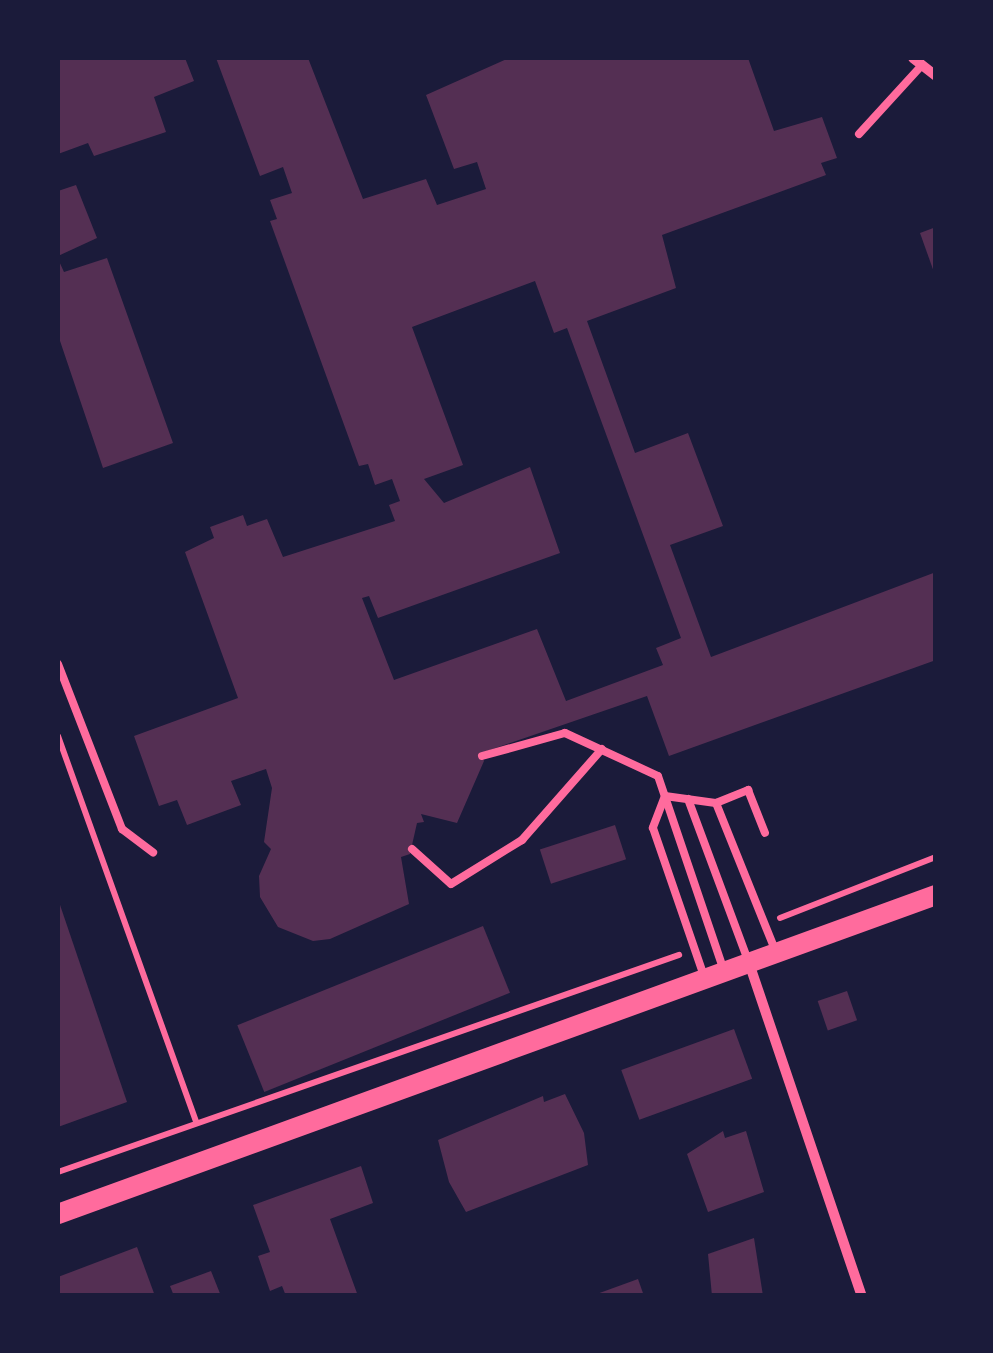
<!DOCTYPE html>
<html>
<head>
<meta charset="utf-8">
<style>
  body { margin:0 }
  #map { position:relative; width:993px; height:1353px; overflow:hidden; background:#1b1b3a; font-family:"Nunito Sans",sans-serif }
  div>[style] { position:absolute }
  [style*='--x'] { left:calc(var(--x)*1px); top:calc(var(--y)*1px); width:calc(var(--w)*1px); rotate:calc(var(--a)*1deg) }
  .building>* { inset:0; background:#542f53; transform-origin:0 0 }
  .path>* { height:6px; margin:-3px; padding:0 3px; transform-origin:3px; border-radius:3px; background:#ff6b9d }
  .service>* { height:8px; margin:-4px; padding:0 4px; transform-origin:4px; border-radius:4px; background:#ff6b9d }
  .minor>* { height:10px; margin:-5px; padding:0 5px; transform-origin:5px; border-radius:5px; background:#ff6b9d }
  .secondary>* { height:20px; margin:-10px; padding:0 10px; transform-origin:10px; border-radius:10px; background:#ff6b9d }
  span { translate:-50% -50%; white-space:nowrap; text-align:center; line-height:1.15; -webkit-text-stroke:10px #1b1b3a; paint-order:stroke }
  .frame { position:absolute; inset:0; border:60px solid #1b1b3a; pointer-events:none }
</style>
</head>
<body>
<div id="map">
  <div class="building">
    <i style="clip-path:polygon(58px 58px,185px 58px,194px 81px,154px 97px,166px 132px,94px 156px,88px 143px,58px 154px)"></i>
    <i style="clip-path:polygon(evenodd,216px 58px,308px 58px,363px 199px,426px 179px,437px 205px,486px 189px,477px 162px,454px 169px,426px 95px,509px 58px,748px 58px,774px 131px,822px 117px,837px 158px,821px 163px,826px 175px,662px 235px,676px 288px,587px 321px,635px 453px,688px 433px,723px 526px,670px 545px,711px 657px,936px 572px,936px 660px,669px 756px,647px 696px,481px 753px,484px 761px,457px 823px,421px 814px,424px 822px,417px 823px,410px 854px,401px 857px,409px 904px,330px 939px,313px 941px,278px 927px,260px 897px,259px 876px,271px 849px,264px 842px,272px 788px,266px 769px,231px 781px,241px 805px,187px 825px,177px 800px,159px 806px,134px 736px,238px 698px,185px 552px,214px 538px,210px 527px,243px 515px,247px 526px,267px 519px,283px 557px,395px 521px,389px 505px,400px 501px,392px 479px,375px 485px,368px 464px,359px 466px,270px 221px,277px 219px,270px 200px,292px 193px,283px 167px,260px 176px,216px 58px,535px 281px,554px 333px,567px 328px,681px 638px,656px 648px,663px 665px,566px 701px,537px 629px,394px 680px,362px 598px,369px 596px,378px 618px,560px 553px,530px 467px,444px 503px,424px 479px,463px 465px,412px 327px,535px 281px)"></i>
    <i style="clip-path:polygon(76px 185px,97px 238px,58px 256px,58px 191px)"></i>
    <i style="clip-path:polygon(936px 227px,936px 275px,935px 275px,920px 233px)"></i>
    <i style="clip-path:polygon(107px 258px,173px 443px,103px 468px,58px 335px,58px 259px,64px 272px)"></i>
    <i style="left:615px;top:825px;width:36px;height:79px;rotate:72deg"></i>
    <i style="clip-path:polygon(58px 899px,127px 1102px,58px 1127px)"></i>
    <i style="left:483px;top:926px;width:72px;height:265px;rotate:68deg"></i>
    <i style="left:847px;top:991px;width:31px;height:31px;rotate:71deg"></i>
    <i style="left:734px;top:1029px;width:53px;height:120px;rotate:70deg"></i>
    <i style="clip-path:polygon(565px 1094px,584px 1133px,588px 1165px,466px 1212px,449px 1182px,438px 1140px,543px 1096px,544px 1102px)"></i>
    <i style="clip-path:polygon(723px 1131px,725px 1138px,746px 1131px,764px 1192px,708px 1212px,687px 1154px)"></i>
    <i style="clip-path:polygon(361px 1166px,373px 1203px,330px 1219px,358px 1296px,286px 1296px,282px 1286px,270px 1291px,258px 1256px,270px 1252px,253px 1205px)"></i>
    <i style="clip-path:polygon(754px 1238px,763px 1296px,712px 1296px,708px 1254px)"></i>
    <i style="clip-path:polygon(137px 1247px,155px 1296px,58px 1296px,58px 1277px)"></i>
    <i style="clip-path:polygon(211px 1271px,221px 1296px,174px 1296px,170px 1286px)"></i>
    <i style="clip-path:polygon(638px 1279px,644px 1296px,595px 1296px,594px 1295px)"></i>
  </div>
  <div class="path">
    <i style="--x:58;--y:736;--w:410;--a:70.3"></i>
    <i style="--x:780;--y:918;--w:168;--a:-21.4"></i>
    <i style="--x:58;--y:1172;--w:658;--a:-19.26"></i>
  </div>
  <div class="service">
    <i style="--x:859;--y:134;--w:93;--a:-47.6"></i>
    <i style="--x:58;--y:664;--w:177;--a:68.8"></i>
    <i style="--x:122;--y:829;--w:39;--a:37"></i>
    <i style="--x:482;--y:756;--w:86;--a:-15.5"></i>
    <i style="--x:565;--y:733;--w:102;--a:24.8"></i>
    <i style="--x:658;--y:776;--w:206;--a:71.3"></i>
    <i style="--x:665;--y:796;--w:51;--a:7.8"></i>
    <i style="--x:716;--y:803;--w:158;--a:68.1"></i>
    <i style="--x:665;--y:796;--w:34;--a:111"></i>
    <i style="--x:653;--y:828;--w:157;--a:71"></i>
    <i style="--x:688;--y:799;--w:175;--a:69.6"></i>
    <i style="--x:716;--y:803;--w:35;--a:-22"></i>
    <i style="--x:748;--y:790;--w:46;--a:68.4"></i>
    <i style="--x:412;--y:849;--w:52;--a:41.9"></i>
    <i style="--x:451;--y:884;--w:84;--a:-31.8"></i>
    <i style="--x:522;--y:840;--w:121;--a:-48.7"></i>
  </div>
  <div class="minor">
    <i style="--x:913;--y:58;--w:29;--a:38"></i>
    <i style="--x:749;--y:963;--w:352;--a:71.3"></i>
  </div>
  <div class="secondary">
    <i style="--x:58;--y:1214;--w:934;--a:-19.97"></i>
  </div>
  <div class="frame"></div>
</div>
</body>
</html>
